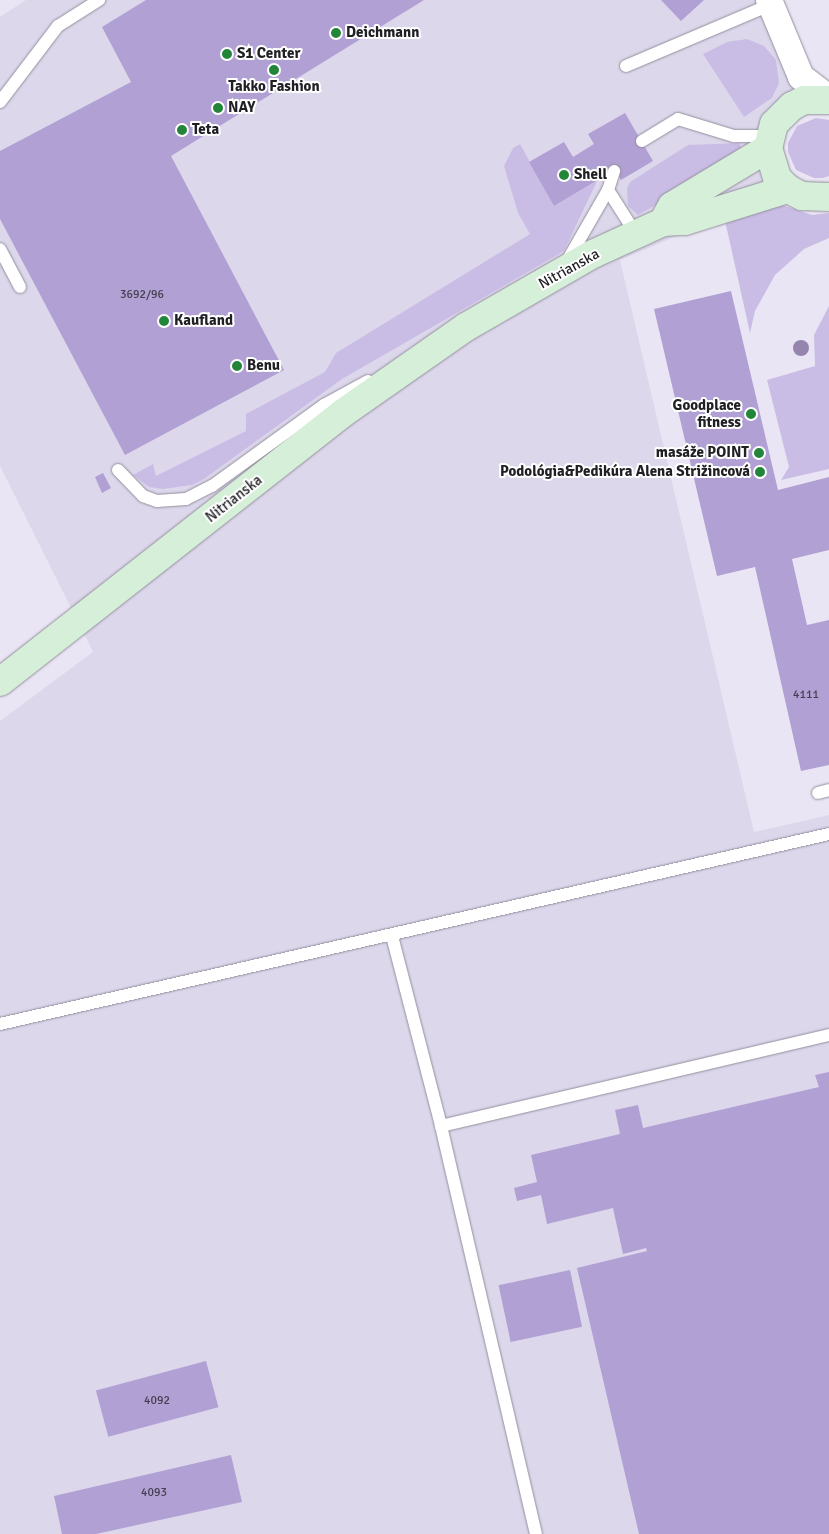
<!DOCTYPE html>
<html>
<head>
<meta charset="utf-8">
<style>
  body { margin:0 }
  #map { position:relative; width:829px; height:1534px; overflow:hidden; background:#eae5f4; font-family:Signika,sans-serif }
  div>[style] { position:absolute }
  [style*='--x'] { left:calc(var(--x)*1px); top:calc(var(--y)*1px); width:calc(var(--w)*1px); rotate:calc(var(--a)*1deg) }
  .built>* { inset:0; background:#ddd7ec }
  .green>* { inset:0; background:#cabde5 }
  .building>* { inset:0; background:#b1a0d4; transform-origin:0 0 }
  .roads { filter:drop-shadow(0 0 1px #938f9c) drop-shadow(0 0 1px #938f9c) }
  .lane>* { height:12px; margin:-6px; padding:0 6px; transform-origin:6px; border-radius:6px; background:#fff }
  .street>* { height:26px; margin:-13px; padding:0 13px; transform-origin:13px; border-radius:13px; background:#fff }
  .secondary>* { height:28px; margin:-14px; padding:0 14px; transform-origin:14px; border-radius:14px; background:#d6efd9 }
  .trees>* { width:16px; height:16px; margin:-8px; border-radius:50%; background:#9585ae }
  .dots>* { width:14px; height:14px; translate:-50% -50%; box-sizing:border-box; border:2px solid #fff; border-radius:50% }
  span { translate:-50% -50%; white-space:nowrap; text-align:center; line-height:1.15; -webkit-text-stroke:4px #fff; paint-order:stroke }
  .number-label { font-size:12px; color:#443f50 }
  .number-label span { -webkit-text-stroke-width:0 }
  .poi-label { font-size:15px; color:#201f24; font-weight:700 }
  .left { translate:0 -50%; text-align:left }
  .right { translate:-100% -50%; text-align:right }
  .street-label { font-size:15px; color:#201f24 }
</style>
</head>
<body>
<div id="map">
  <div class="built">
    <i style="clip-path:polygon(26px 0,769px 0,772px 4px,793px 92px,760px 167px,764px 199px,620px 260px,754px 832px,829px 815px,829px 1534px,0 1534px,0 721px,93px 652px,0 466px,0 17px)"></i>
  </div>
  <div class="green">
    <i style="clip-path:polygon(747px 39px,764px 46px,776px 60px,779px 83px,772px 98px,744px 117px,703px 54px,727px 42px)"></i>
    <i style="clip-path:polygon(816px 118px,829px 120px,829px 176px,823px 178px,814px 178px,796px 170px,788px 152px,788px 143px,797px 126px)"></i>
    <i style="clip-path:polygon(740px 143px,741px 149px,702px 179px,638px 215px,628px 206px,627px 188px,630px 182px,688px 145px)"></i>
    <i style="clip-path:polygon(520px 144px,554px 206px,597px 181px,564px 251px,342px 379px,204px 479px,192px 485px,163px 489px,149px 487px,133px 475px,153px 464px,156px 476px,246px 431px,246px 414px,325px 372px,336px 353px,530px 234px,518px 213px,504px 166px,513px 148px)"></i>
    <i style="clip-path:polygon(764px 199px,812px 215px,829px 213px,829px 238px,804px 249px,775px 275px,755px 311px,750px 333px,724px 216px)"></i>
    <i style="clip-path:polygon(829px 306px,829px 469px,781px 480px,789px 467px,767px 380px,815px 366px,814px 335px)"></i>
  </div>
  <div class="building">
    <i style="clip-path:polygon(146px 0,424px 0,171px 156px,284px 370px,125px 455px,0 219px,0 151px,131px 82px,102px 27px)"></i>
    <i style="clip-path:polygon(661px 0,704px 0,681px 21px)"></i>
    <i style="clip-path:polygon(625px 113px,653px 161px,621px 180px,615px 170px,554px 206px,529px 162px,564px 142px,573px 157px,594px 144px,588px 134px)"></i>
    <i style="clip-path:polygon(731px 291px,778px 490px,829px 477px,829px 550px,792px 559px,807px 625px,829px 620px,829px 765px,801px 771px,755px 567px,717px 576px,654px 309px)"></i>
    <i style="clip-path:polygon(103px 473px,111px 488px,102px 493px,95px 477px)"></i>
    <i style="clip-path:polygon(829px 1072px,829px 1534px,639px 1534px,577px 1268px,647px 1251px,646px 1248px,623px 1254px,613px 1208px,547px 1224px,541px 1195px,517px 1201px,514px 1188px,537px 1182px,531px 1155px,620px 1134px,615px 1110px,638px 1105px,643px 1128px,819px 1087px,815px 1075px)"></i>
    <i style="left:570px;top:1270px;width:58px;height:73px;rotate:78deg"></i>
    <i style="left:206px;top:1361px;width:48px;height:114px;rotate:75deg"></i>
    <i style="clip-path:polygon(231px 1455px,242px 1502px,96px 1534px,62px 1534px,54px 1496px)"></i>
  </div>
  <div class="roads">
    <div class="lane">
      <i style="--x:626;--y:66;--w:159;--a:-23"></i>
      <i style="--x:0;--y:102;--w:96;--a:-52.7"></i>
      <i style="--x:58;--y:26;--w:49;--a:-32.4"></i>
      <i style="--x:642;--y:141;--w:42;--a:-31.4"></i>
      <i style="--x:678;--y:119;--w:59;--a:16.9"></i>
      <i style="--x:734;--y:136;--w:35;--a:0"></i>
      <i style="--x:608;--y:190;--w:52;--a:57.5"></i>
      <i style="--x:0;--y:249;--w:43;--a:62.2"></i>
      <i style="--x:566;--y:263;--w:84;--a:-60.1"></i>
      <i style="--x:608;--y:190;--w:20;--a:-72"></i>
      <i style="--x:118;--y:470;--w:36;--a:46"></i>
      <i style="--x:143;--y:496;--w:15;--a:20"></i>
      <i style="--x:157;--y:501;--w:29;--a:-4"></i>
      <i style="--x:186;--y:499;--w:29;--a:-27"></i>
      <i style="--x:212;--y:486;--w:138;--a:-35.9"></i>
      <i style="--x:324;--y:405;--w:50;--a:-28.6"></i>
      <i style="--x:818;--y:793;--w:11;--a:-15"></i>
      <i style="--x:392;--y:936;--w:196;--a:75.5"></i>
      <i style="--x:441;--y:1126;--w:419;--a:76.9"></i>
      <i style="--x:0;--y:1024;--w:850;--a:-12.91"></i>
      <i style="--x:441;--y:1126;--w:399;--a:-13.2"></i>
    </div>
    <div class="street">
      <i style="--x:769;--y:0;--w:83;--a:67.4"></i>
      <i style="--x:801;--y:77;--w:35;--a:37"></i>
    </div>
    <div class="secondary">
      <i style="--x:829;--y:100;--w:25;--a:180"></i>
      <i style="--x:804;--y:100;--w:13;--a:153"></i>
      <i style="--x:792;--y:106;--w:25;--a:135"></i>
      <i style="--x:774;--y:124;--w:25;--a:104"></i>
      <i style="--x:768;--y:148;--w:31;--a:73"></i>
      <i style="--x:777;--y:178;--w:16;--a:45"></i>
      <i style="--x:788;--y:189;--w:16;--a:27"></i>
      <i style="--x:802;--y:196;--w:27;--a:2"></i>
      <i style="--x:663;--y:222;--w:18;--a:-61"></i>
      <i style="--x:672;--y:206;--w:112;--a:-31.1"></i>
      <i style="--x:0;--y:682;--w:436;--a:-38.1"></i>
      <i style="--x:343;--y:413;--w:150;--a:-35"></i>
      <i style="--x:466;--y:327;--w:146;--a:-29.9"></i>
      <i style="--x:593;--y:254;--w:77;--a:-24.6"></i>
      <i style="--x:663;--y:222;--w:22;--a:-3"></i>
      <i style="--x:685;--y:221;--w:108;--a:-17.3"></i>
    </div>
  </div>
  <div class="trees">
    <i style="left:801px;top:348px"></i>
  </div>
  <div class="dots">
    <i style="left:336px;top:33px;background:#238539"></i>
    <i style="left:227px;top:54px;background:#238539"></i>
    <i style="left:274px;top:70px;background:#238539"></i>
    <i style="left:218px;top:108px;background:#238539"></i>
    <i style="left:182px;top:130px;background:#238539"></i>
    <i style="left:564px;top:175px;background:#238539"></i>
    <i style="left:164px;top:321px;background:#238539"></i>
    <i style="left:237px;top:366px;background:#238539"></i>
    <i style="left:751px;top:414px;background:#238539"></i>
    <i style="left:759px;top:453px;background:#238539"></i>
    <i style="left:760px;top:472px;background:#238539"></i>
  </div>
  <div class="number-label">
    <span style="left:142px;top:295px">3692/96</span>
    <span style="left:806px;top:695px">4111</span>
    <span style="left:157px;top:1401px">4092</span>
    <span style="left:154px;top:1493px">4093</span>
  </div>
  <div class="poi-label">
    <span class="left" style="left:346px;top:33px">Deichmann</span>
    <span class="left" style="left:237px;top:54px">S1 Center</span>
    <span style="left:274px;top:87px">Takko Fashion</span>
    <span class="left" style="left:228px;top:108px">NAY</span>
    <span class="left" style="left:192px;top:130px">Teta</span>
    <span class="left" style="left:574px;top:175px">Shell</span>
    <span class="left" style="left:174px;top:321px">Kaufland</span>
    <span class="left" style="left:247px;top:366px">Benu</span>
    <span class="right" style="left:741px;top:414px">Goodplace<br>fitness</span>
    <span class="right" style="left:749px;top:453px">masáže POINT</span>
    <span class="right" style="left:750px;top:472px">Podológia&amp;Pedikúra Alena Strižincová</span>
  </div>
  <div class="street-label">
    <span style="left:569px;top:269px;rotate:-29deg">Nitrianska</span>
    <span style="left:234px;top:499px;rotate:-38deg">Nitrianska</span>
  </div>
</div>
</body>
</html>
